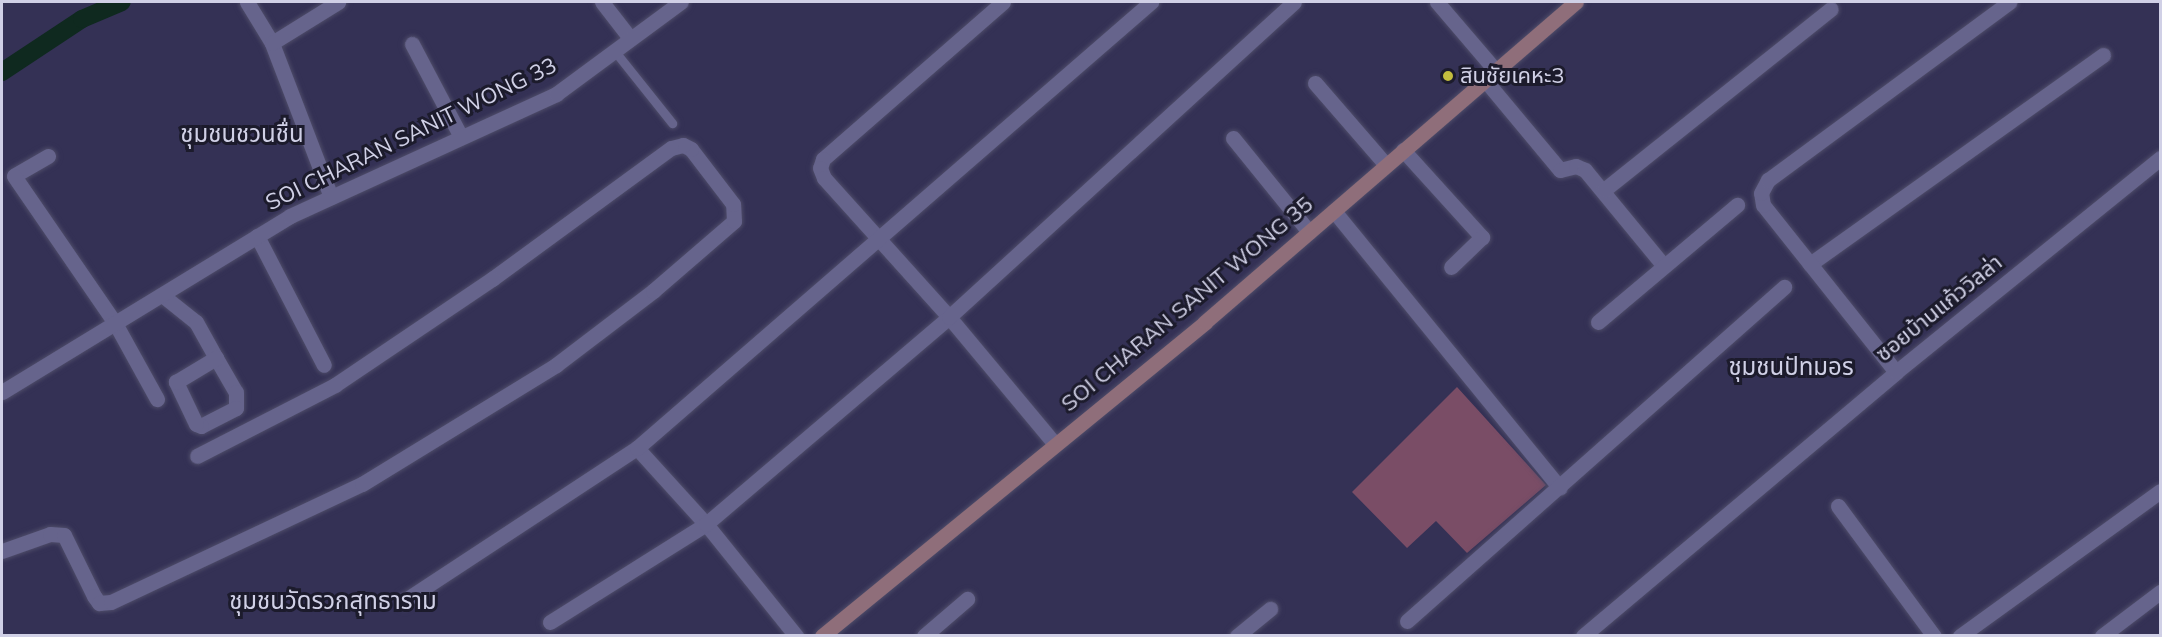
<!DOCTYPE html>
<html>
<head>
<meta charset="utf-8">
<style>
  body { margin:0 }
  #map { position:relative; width:2162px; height:637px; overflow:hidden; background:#343155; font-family:Mulish,"Noto Sans Thai",sans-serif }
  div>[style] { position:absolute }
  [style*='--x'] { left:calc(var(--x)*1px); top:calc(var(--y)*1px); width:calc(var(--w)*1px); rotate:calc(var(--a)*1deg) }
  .green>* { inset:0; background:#7a4d66 }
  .canal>* { height:18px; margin:-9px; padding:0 9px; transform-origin:9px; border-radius:9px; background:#0f291f }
  .roads { filter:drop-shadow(0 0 2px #4e4c69) drop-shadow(0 0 2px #4e4c69) }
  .lane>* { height:9px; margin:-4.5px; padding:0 4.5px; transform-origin:4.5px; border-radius:4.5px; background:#66648c }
  .street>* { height:15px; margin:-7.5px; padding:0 7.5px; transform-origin:7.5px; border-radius:7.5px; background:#66648c }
  .secondary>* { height:15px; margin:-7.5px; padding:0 7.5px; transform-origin:7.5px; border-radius:7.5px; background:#8f6e7a }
  .dots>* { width:16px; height:16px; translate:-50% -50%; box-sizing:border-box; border:3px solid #1c1b2c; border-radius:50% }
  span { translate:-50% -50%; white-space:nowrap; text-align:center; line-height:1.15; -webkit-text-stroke:6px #1c1b2c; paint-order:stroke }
  .poi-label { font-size:22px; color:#d0d0e6 }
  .left { translate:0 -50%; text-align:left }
  .street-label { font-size:22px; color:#d0d0e6 }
  .neighbourhood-label { font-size:24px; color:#d0d0e6 }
  .frame { position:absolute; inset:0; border:3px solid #d0d0e6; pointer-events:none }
</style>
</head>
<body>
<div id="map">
  <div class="green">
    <i style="clip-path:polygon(1457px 387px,1546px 485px,1467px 553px,1436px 521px,1407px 548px,1352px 492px)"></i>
  </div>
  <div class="canal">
    <i style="--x:2;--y:72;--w:96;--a:-33.5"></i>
    <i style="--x:82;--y:19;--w:43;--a:-23"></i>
  </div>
  <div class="roads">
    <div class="lane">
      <i style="--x:613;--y:49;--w:95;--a:51.4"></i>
    </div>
    <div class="street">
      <i style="--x:247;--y:2;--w:48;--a:58.6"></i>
      <i style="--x:602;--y:2;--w:46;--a:52.1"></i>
      <i style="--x:1003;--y:2;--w:239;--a:138.9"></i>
      <i style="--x:823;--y:159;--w:9;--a:108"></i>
      <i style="--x:820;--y:168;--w:11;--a:68"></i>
      <i style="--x:824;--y:178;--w:187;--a:48"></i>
      <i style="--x:949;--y:317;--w:164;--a:50.2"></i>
      <i style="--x:1437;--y:2;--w:91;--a:49.5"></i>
      <i style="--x:412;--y:44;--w:105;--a:62.2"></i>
      <i style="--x:1485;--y:80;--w:117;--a:50.2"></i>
      <i style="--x:1560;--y:170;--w:16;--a:-14"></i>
      <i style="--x:1576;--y:166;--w:10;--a:24"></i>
      <i style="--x:1585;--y:170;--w:123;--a:50.6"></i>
      <i style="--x:1315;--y:83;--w:108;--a:49.1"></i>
      <i style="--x:1233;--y:138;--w:121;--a:51"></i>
      <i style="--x:1403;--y:150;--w:118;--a:47.8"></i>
      <i style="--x:1482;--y:237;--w:43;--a:135.9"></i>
      <i style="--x:48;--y:156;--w:39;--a:150"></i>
      <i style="--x:14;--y:176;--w:178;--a:55.5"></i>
      <i style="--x:115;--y:323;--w:87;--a:61.1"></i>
      <i style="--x:1604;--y:190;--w:290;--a:-38.6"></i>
      <i style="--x:331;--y:197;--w:165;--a:-111"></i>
      <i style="--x:272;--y:43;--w:78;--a:-31.8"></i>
      <i style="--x:1334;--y:211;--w:357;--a:50.8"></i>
      <i style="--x:257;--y:236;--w:145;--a:62.6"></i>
      <i style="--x:1810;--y:264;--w:360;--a:-35.5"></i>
      <i style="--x:162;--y:295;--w:43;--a:38.5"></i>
      <i style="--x:196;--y:322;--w:41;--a:60.9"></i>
      <i style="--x:216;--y:358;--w:39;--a:60"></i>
      <i style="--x:236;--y:392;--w:16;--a:90"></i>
      <i style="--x:236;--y:408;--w:39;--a:153"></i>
      <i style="--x:201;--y:426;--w:5;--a:-158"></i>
      <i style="--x:196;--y:424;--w:47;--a:-115.5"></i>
      <i style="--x:176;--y:382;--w:47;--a:-31"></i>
      <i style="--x:1598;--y:322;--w:182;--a:-40.1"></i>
      <i style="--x:1896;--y:372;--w:213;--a:-128.5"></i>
      <i style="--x:1763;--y:205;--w:12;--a:-99"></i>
      <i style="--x:1761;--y:193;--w:15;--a:-62"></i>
      <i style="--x:1768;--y:180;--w:300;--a:-36.4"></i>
      <i style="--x:2;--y:392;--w:338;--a:-31.4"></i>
      <i style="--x:290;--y:216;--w:293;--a:-24.6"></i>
      <i style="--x:556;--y:94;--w:155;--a:-36.4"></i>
      <i style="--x:637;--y:448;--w:103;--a:47.8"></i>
      <i style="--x:706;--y:524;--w:144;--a:51.2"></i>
      <i style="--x:1838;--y:506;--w:162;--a:53.6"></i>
      <i style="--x:2;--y:551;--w:51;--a:-19.5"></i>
      <i style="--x:50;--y:534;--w:14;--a:4"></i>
      <i style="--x:64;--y:535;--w:68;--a:63.8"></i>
      <i style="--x:94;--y:596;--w:9;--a:54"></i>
      <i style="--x:99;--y:603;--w:12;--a:-5"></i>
      <i style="--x:111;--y:602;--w:277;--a:-25.2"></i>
      <i style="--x:362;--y:484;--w:228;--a:-31.5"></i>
      <i style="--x:556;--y:365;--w:122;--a:-37.3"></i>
      <i style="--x:653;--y:291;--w:107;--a:-40.8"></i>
      <i style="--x:734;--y:221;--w:17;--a:-93"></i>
      <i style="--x:733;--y:204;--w:69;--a:-127.4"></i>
      <i style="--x:691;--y:149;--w:9;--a:-153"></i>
      <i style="--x:683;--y:145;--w:12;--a:166"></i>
      <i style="--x:671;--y:148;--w:222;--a:143.8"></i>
      <i style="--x:492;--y:279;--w:189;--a:146"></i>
      <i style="--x:335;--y:385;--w:155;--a:152.8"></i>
      <i style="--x:404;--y:601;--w:279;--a:-33.3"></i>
      <i style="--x:637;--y:448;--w:681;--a:-40.95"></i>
      <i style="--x:1407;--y:621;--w:504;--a:-41.54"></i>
      <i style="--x:550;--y:622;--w:184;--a:-32.1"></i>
      <i style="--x:706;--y:524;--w:319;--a:-40.4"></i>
      <i style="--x:949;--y:317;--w:467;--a:-42.4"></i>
      <i style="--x:924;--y:636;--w:57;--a:-40.7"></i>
      <i style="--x:1237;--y:636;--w:43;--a:-39.3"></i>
      <i style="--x:1583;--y:636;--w:409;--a:-40.1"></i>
      <i style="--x:1896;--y:372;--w:340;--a:-39"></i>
      <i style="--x:1960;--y:636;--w:247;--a:-35.9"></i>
      <i style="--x:2102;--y:636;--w:73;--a:-37.2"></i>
    </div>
    <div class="secondary">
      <i style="--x:822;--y:636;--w:495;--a:-39.3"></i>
      <i style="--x:1205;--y:322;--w:490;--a:-40.8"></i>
    </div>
  </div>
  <div class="dots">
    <i style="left:1448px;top:76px;background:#c3bd3e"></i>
  </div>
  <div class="poi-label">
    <span class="left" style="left:1460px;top:76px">สินชัยเคหะ3</span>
  </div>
  <div class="street-label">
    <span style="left:411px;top:134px;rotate:-26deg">SOI CHARAN SANIT WONG 33</span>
    <span style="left:1187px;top:304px;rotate:-40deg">SOI CHARAN SANIT WONG 35</span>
    <span style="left:1939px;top:308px;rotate:-39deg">ซอยบ้านแก้ววิลล่า</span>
  </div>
  <div class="neighbourhood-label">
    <span style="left:242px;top:134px">ชุมชนชวนชื่น</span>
    <span style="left:1791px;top:367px">ชุมชนปัทมอร</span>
    <span style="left:333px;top:601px">ชุมชนวัดรวกสุทธาราม</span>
  </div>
  <div class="frame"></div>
</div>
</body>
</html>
